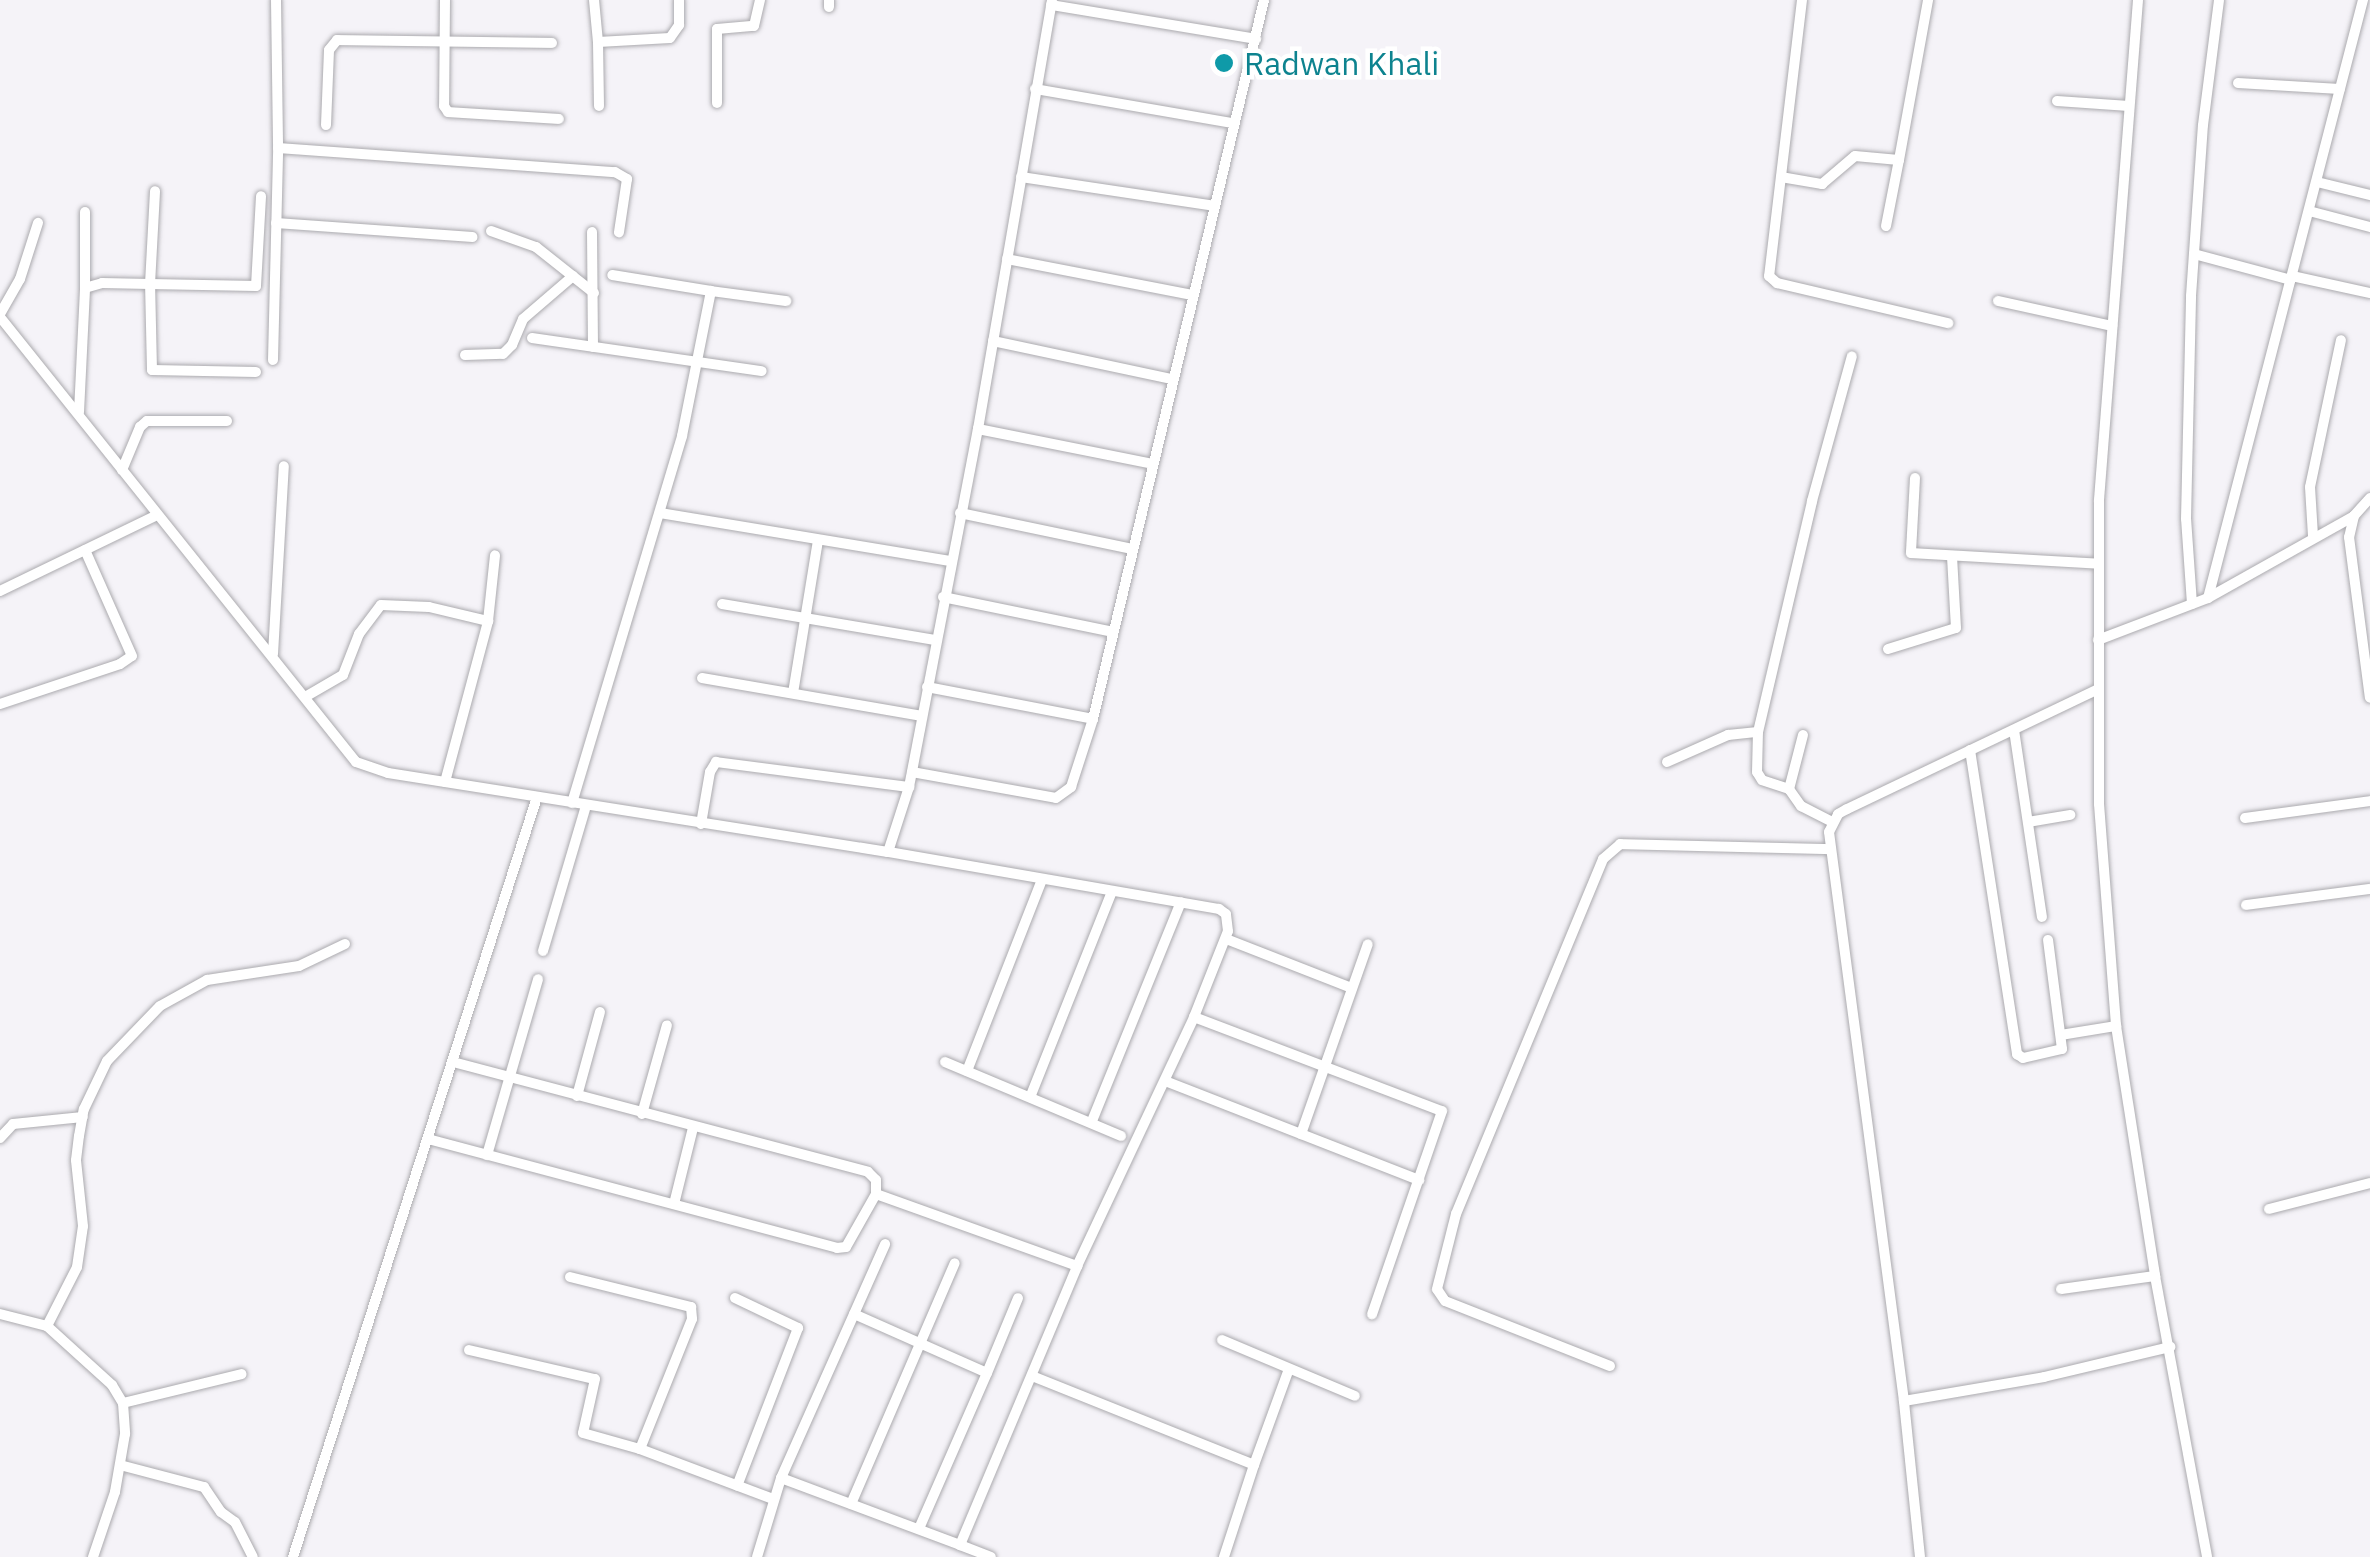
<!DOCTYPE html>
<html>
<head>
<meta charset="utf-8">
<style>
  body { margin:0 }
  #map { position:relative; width:2370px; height:1557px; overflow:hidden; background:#f5f3f8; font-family:"IBM Plex Sans",sans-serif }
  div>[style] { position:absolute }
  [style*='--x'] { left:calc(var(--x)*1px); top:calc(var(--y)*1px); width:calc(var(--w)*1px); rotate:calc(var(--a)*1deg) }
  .roads { filter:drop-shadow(0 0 2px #abaaae) drop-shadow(0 0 2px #abaaae) }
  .minor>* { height:10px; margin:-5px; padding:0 5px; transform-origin:5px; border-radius:5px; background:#fff }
  .dots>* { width:28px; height:28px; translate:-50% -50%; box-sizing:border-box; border:5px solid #fff; border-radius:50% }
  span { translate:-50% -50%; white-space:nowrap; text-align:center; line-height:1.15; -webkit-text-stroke:9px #fff; paint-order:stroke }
  .culture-label { font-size:32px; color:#0d838f }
  .left { translate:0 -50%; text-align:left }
</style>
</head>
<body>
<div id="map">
  <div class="roads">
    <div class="minor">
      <i style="--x:276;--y:0;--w:148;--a:89.2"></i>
      <i style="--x:278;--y:148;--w:338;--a:4.1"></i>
      <i style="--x:615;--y:172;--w:14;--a:30"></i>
      <i style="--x:627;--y:179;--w:54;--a:98.6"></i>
      <i style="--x:445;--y:0;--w:106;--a:90.5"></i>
      <i style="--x:444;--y:106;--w:7;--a:56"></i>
      <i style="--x:448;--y:112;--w:111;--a:3.6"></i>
      <i style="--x:594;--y:0;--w:42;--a:84.6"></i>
      <i style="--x:1802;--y:0;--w:278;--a:96.8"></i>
      <i style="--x:1769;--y:276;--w:11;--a:41"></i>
      <i style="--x:1777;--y:283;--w:176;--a:13.2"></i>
      <i style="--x:2138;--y:0;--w:502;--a:94.46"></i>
      <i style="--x:2099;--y:500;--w:304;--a:90"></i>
      <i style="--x:2099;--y:804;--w:223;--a:85.6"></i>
      <i style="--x:2116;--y:1026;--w:253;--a:81.1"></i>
      <i style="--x:2155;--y:1276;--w:286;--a:79.5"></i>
      <i style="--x:1051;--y:5;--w:208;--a:9.4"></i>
      <i style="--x:829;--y:7;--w:7;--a:-90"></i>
      <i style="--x:2238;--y:83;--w:102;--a:3.4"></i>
      <i style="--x:1035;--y:89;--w:200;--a:9.8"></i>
      <i style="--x:2057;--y:101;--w:72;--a:4"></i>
      <i style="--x:717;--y:103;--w:74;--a:-90"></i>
      <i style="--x:717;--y:29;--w:37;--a:-5"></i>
      <i style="--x:754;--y:26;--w:27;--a:-77"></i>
      <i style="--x:599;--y:106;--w:64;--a:-90.9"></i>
      <i style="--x:598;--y:42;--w:72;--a:-3.2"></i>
      <i style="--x:670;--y:38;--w:16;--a:-55"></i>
      <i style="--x:679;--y:25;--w:25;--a:-90"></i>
      <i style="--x:326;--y:125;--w:75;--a:-87.7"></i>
      <i style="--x:329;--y:50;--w:13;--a:-51"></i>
      <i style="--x:337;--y:40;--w:215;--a:0.8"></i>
      <i style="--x:1021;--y:177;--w:195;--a:8.5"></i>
      <i style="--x:1781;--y:177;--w:42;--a:9.7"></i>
      <i style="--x:1822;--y:184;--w:43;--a:-40.3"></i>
      <i style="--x:1855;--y:156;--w:44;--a:5.2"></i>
      <i style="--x:1899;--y:160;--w:163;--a:-79.7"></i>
      <i style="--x:2317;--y:182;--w:55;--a:13.8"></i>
      <i style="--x:2309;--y:211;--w:63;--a:14.7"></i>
      <i style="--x:276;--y:223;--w:197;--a:4.1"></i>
      <i style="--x:1886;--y:226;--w:67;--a:-78.9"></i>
      <i style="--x:491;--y:231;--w:48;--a:19.6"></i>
      <i style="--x:536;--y:247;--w:74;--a:38.4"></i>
      <i style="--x:592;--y:232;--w:115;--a:89.5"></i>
      <i style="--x:2194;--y:254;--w:100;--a:15"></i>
      <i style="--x:1007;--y:259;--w:189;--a:11"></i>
      <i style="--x:2292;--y:276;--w:80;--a:12.3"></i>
      <i style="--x:85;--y:288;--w:76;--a:-90"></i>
      <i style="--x:711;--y:291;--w:76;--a:7.6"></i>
      <i style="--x:1998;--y:301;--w:117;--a:12.4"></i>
      <i style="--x:0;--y:314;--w:40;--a:-60.3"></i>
      <i style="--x:20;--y:279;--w:59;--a:-72.2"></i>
      <i style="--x:0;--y:317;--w:570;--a:51.34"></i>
      <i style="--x:356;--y:762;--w:34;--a:19"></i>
      <i style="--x:388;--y:773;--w:506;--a:8.98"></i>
      <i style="--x:888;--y:852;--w:68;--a:-72.1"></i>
      <i style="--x:909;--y:787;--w:365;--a:-79.1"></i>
      <i style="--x:978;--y:429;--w:435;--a:-80.2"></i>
      <i style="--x:532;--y:338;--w:232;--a:8.2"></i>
      <i style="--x:993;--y:341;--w:183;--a:12"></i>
      <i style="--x:465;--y:355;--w:38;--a:-2"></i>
      <i style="--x:503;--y:354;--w:13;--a:-45"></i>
      <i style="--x:512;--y:345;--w:28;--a:-67"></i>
      <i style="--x:523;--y:319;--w:66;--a:-40.7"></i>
      <i style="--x:273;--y:360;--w:212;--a:-88.6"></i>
      <i style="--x:256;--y:372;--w:104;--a:-178.9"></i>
      <i style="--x:152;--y:370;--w:86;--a:-91.3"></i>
      <i style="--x:150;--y:284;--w:106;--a:1.1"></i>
      <i style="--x:256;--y:286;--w:90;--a:-86.8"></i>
      <i style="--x:79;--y:412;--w:124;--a:-87.2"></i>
      <i style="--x:85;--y:288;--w:18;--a:-16"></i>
      <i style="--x:102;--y:283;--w:48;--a:1.2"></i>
      <i style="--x:150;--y:284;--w:93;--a:-86.9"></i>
      <i style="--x:978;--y:429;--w:178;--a:11.3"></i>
      <i style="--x:122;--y:470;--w:47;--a:-67.3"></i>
      <i style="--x:140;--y:427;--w:9;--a:-41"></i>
      <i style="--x:147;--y:421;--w:80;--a:0"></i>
      <i style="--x:1915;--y:478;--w:75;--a:93.1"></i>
      <i style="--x:1911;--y:553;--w:188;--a:3.3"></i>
      <i style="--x:2370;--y:498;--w:24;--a:132"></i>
      <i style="--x:2354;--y:516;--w:22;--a:103"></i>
      <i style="--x:2349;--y:537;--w:162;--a:82.6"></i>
      <i style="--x:660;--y:513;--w:294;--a:9.4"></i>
      <i style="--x:960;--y:513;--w:176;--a:11.8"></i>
      <i style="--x:2313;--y:536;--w:49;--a:-93.5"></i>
      <i style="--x:2310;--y:487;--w:150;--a:-78.1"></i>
      <i style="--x:0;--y:591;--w:174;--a:-25.8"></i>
      <i style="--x:943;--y:597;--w:174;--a:11.6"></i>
      <i style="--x:2208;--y:598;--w:618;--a:-75.47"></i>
      <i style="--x:722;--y:604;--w:216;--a:9.6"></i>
      <i style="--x:2192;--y:604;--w:85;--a:-94"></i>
      <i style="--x:2186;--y:519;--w:223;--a:-88.7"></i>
      <i style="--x:2191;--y:296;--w:171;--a:-86"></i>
      <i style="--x:2203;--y:125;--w:126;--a:-82.7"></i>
      <i style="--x:2098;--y:640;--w:118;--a:-20.9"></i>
      <i style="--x:2208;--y:598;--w:167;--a:-29.3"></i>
      <i style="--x:1888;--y:649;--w:71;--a:-17.2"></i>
      <i style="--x:1956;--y:628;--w:71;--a:-93.2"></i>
      <i style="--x:273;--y:654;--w:188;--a:-86.7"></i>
      <i style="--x:702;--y:678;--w:222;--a:9.8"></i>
      <i style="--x:927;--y:687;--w:169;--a:10.9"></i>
      <i style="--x:793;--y:693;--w:154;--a:-80.7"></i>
      <i style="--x:305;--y:697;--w:44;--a:-30.1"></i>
      <i style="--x:343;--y:675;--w:44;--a:-68.7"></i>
      <i style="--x:359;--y:634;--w:36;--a:-53"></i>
      <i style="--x:381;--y:605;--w:48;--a:2.4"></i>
      <i style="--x:429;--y:607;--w:61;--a:13.3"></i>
      <i style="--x:0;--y:704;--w:126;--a:-18.4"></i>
      <i style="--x:120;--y:664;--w:14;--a:-34"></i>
      <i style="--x:132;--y:656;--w:116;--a:-113.9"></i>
      <i style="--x:2014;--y:730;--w:189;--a:81.5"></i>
      <i style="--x:1803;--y:735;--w:56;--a:104.5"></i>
      <i style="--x:1789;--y:789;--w:21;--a:55"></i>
      <i style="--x:1801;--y:806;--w:36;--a:27"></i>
      <i style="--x:1970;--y:750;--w:308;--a:81.2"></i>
      <i style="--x:2017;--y:1054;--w:7;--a:34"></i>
      <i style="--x:2023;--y:1058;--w:40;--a:-13"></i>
      <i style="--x:2062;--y:1049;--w:110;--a:-97.3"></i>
      <i style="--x:1667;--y:762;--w:67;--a:-23.9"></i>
      <i style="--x:1728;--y:735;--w:30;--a:-6"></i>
      <i style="--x:912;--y:772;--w:146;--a:10.2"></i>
      <i style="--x:1056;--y:798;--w:19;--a:-36"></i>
      <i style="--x:1071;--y:787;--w:71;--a:-72.1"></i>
      <i style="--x:1093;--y:719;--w:739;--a:-76.62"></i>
      <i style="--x:445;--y:782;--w:167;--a:-75"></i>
      <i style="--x:488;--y:621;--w:66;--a:-83.9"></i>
      <i style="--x:1789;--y:789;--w:28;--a:-162"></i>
      <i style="--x:1762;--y:780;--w:9;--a:-122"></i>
      <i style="--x:1757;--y:772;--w:40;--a:-88.6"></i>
      <i style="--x:1758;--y:732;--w:237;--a:-76.8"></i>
      <i style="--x:1812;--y:501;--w:150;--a:-74.6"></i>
      <i style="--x:572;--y:803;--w:383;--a:-73.3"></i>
      <i style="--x:682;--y:436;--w:148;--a:-78.7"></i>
      <i style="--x:711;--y:291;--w:100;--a:-170.8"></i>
      <i style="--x:2245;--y:818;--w:126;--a:-7.7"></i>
      <i style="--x:2028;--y:822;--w:43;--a:-9.5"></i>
      <i style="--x:701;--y:824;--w:53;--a:-80.2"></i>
      <i style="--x:710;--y:772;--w:12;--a:-59"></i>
      <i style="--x:716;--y:762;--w:195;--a:7.4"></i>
      <i style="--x:2246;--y:905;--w:125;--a:-7.4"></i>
      <i style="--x:1226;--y:939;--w:135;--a:21.3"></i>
      <i style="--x:543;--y:951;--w:151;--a:-73.5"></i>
      <i style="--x:1194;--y:1017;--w:265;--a:20.8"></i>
      <i style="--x:1442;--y:1111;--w:215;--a:109"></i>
      <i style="--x:2061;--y:1035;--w:56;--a:-9.3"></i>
      <i style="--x:453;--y:1062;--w:429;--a:14.8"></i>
      <i style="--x:868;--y:1172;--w:11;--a:45"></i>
      <i style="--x:876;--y:1180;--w:14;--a:90"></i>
      <i style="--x:876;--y:1194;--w:214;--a:19.7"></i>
      <i style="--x:945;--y:1062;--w:191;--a:22.8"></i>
      <i style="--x:967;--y:1071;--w:205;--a:-68.6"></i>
      <i style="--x:1165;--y:1081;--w:273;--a:21.3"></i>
      <i style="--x:1031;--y:1095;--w:219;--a:-68.3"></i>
      <i style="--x:577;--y:1096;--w:87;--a:-74.7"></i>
      <i style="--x:642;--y:1114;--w:92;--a:-74.3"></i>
      <i style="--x:1092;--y:1121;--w:236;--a:-67.9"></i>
      <i style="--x:1301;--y:1134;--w:201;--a:-70.6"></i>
      <i style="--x:0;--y:1138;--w:19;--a:-47"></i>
      <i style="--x:13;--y:1124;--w:70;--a:-5.7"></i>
      <i style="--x:428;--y:1139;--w:423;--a:14.9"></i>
      <i style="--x:837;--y:1248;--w:9;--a:-6"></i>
      <i style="--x:846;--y:1247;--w:61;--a:-60.5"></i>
      <i style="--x:487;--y:1155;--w:183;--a:-73.8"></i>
      <i style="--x:674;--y:1204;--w:78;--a:-76"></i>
      <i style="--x:2269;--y:1209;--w:104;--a:-14.4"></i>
      <i style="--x:570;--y:1277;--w:125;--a:13.9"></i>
      <i style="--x:691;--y:1307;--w:12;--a:85"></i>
      <i style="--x:692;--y:1319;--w:140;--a:111.8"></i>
      <i style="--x:640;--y:1449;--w:142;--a:20.6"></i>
      <i style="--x:2061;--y:1289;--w:95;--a:-7.9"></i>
      <i style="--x:735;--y:1298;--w:70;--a:25.5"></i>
      <i style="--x:798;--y:1328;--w:169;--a:111.1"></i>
      <i style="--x:0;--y:1314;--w:49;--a:14.3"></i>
      <i style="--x:47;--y:1326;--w:88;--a:42.2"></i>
      <i style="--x:112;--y:1385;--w:21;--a:59"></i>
      <i style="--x:123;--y:1403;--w:31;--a:86"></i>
      <i style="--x:125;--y:1434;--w:59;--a:99.8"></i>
      <i style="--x:115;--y:1492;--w:69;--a:108.7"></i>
      <i style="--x:854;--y:1314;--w:145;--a:23.9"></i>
      <i style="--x:987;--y:1373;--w:170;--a:113.6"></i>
      <i style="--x:47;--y:1326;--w:66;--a:-63"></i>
      <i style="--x:77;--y:1267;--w:41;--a:-81.7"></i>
      <i style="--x:83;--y:1226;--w:66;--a:-96.1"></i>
      <i style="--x:76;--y:1160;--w:24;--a:-83"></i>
      <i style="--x:79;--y:1136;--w:27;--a:-80"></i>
      <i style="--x:84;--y:1109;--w:53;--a:-64.4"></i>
      <i style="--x:107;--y:1061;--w:76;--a:-46.1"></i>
      <i style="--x:160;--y:1006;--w:54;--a:-29"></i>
      <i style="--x:207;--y:980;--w:93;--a:-8.7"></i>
      <i style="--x:299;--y:966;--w:51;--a:-25.6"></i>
      <i style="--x:1222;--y:1340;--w:144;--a:22.8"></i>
      <i style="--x:469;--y:1350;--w:129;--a:13"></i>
      <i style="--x:595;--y:1379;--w:55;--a:102.5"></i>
      <i style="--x:583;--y:1433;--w:59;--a:15.7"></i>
      <i style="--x:1610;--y:1366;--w:177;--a:-158.5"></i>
      <i style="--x:1445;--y:1301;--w:14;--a:-124"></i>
      <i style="--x:1437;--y:1289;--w:77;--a:-75.8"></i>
      <i style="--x:1456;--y:1214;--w:384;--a:-67.5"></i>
      <i style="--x:1603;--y:859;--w:23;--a:-41"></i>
      <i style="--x:1620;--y:844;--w:209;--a:1.4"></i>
      <i style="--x:987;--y:1373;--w:81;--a:-67.5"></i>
      <i style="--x:1032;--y:1376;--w:239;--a:21.8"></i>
      <i style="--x:1254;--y:1465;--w:97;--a:108.1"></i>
      <i style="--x:1904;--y:1401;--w:142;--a:-9.7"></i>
      <i style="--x:2044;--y:1377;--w:130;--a:-13.4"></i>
      <i style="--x:123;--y:1403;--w:122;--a:-13.7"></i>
      <i style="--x:120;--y:1465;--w:87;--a:14.7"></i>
      <i style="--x:204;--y:1487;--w:30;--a:56"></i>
      <i style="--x:221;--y:1512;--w:17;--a:36"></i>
      <i style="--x:235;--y:1522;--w:39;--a:63"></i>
      <i style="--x:1254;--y:1465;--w:102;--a:-70"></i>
      <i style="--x:781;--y:1478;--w:256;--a:-66"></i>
      <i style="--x:851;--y:1504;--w:262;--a:-66.7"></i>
      <i style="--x:960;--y:1545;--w:33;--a:21"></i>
      <i style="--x:293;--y:1557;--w:798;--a:-72.2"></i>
      <i style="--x:757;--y:1557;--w:83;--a:-73.1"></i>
      <i style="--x:781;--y:1478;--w:191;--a:20.5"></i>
      <i style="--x:960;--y:1545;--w:303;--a:-67.2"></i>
      <i style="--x:1077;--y:1266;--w:275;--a:-64.8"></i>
      <i style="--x:1194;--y:1017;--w:92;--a:-68.4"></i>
      <i style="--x:1228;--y:931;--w:17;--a:-97"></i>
      <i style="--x:1226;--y:914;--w:9;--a:-144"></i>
      <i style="--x:1219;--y:909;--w:336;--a:-170.2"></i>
      <i style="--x:1920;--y:1557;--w:157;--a:-95.9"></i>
      <i style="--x:1904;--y:1401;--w:574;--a:-97.51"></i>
      <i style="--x:1829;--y:832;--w:20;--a:-63"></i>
      <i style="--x:1838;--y:814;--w:10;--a:-29"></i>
      <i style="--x:1847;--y:809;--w:277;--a:-25.5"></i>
    </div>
  </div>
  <div class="dots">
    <i style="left:1224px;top:63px;background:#0f9aa8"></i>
  </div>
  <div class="culture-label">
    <span class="left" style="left:1244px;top:63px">Radwan Khali</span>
  </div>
</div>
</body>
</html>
